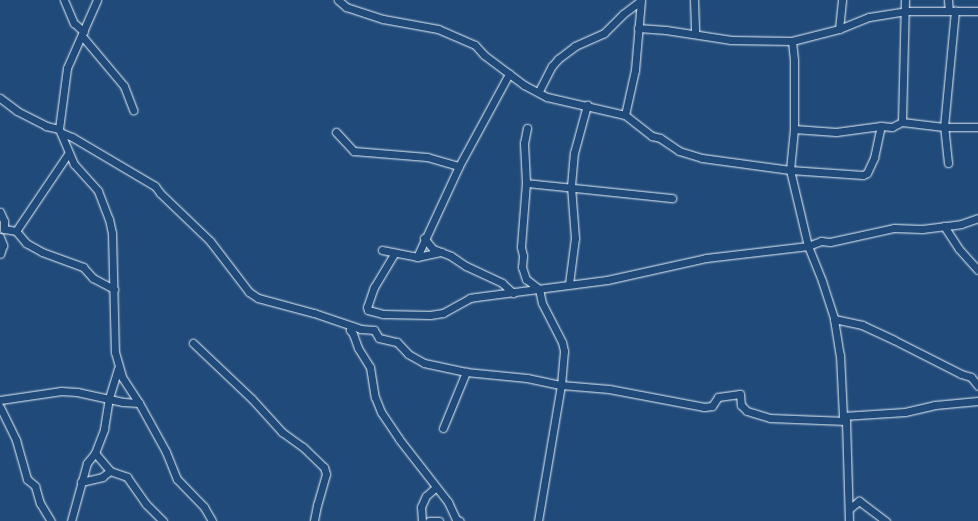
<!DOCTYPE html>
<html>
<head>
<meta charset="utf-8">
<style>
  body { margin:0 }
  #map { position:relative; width:978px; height:521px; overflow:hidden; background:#1f4a7a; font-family:"Gochi Hand",sans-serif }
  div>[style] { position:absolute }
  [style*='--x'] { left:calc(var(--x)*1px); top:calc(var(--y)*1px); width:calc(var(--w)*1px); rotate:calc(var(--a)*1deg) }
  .roads { filter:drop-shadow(0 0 1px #e8f1f8) drop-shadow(0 0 1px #e8f1f8) }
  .minor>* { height:7px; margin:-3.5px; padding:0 3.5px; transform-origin:3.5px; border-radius:3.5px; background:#1f4a7a }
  span { translate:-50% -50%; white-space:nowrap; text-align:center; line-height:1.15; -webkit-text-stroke:4px #1f4a7a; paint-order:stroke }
</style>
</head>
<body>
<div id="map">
  <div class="roads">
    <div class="minor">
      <i style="--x:64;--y:0;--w:25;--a:67"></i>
      <i style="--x:74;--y:23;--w:13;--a:42"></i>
      <i style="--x:97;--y:0;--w:74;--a:113.8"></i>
      <i style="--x:67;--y:68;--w:62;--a:97.5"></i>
      <i style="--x:59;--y:129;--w:38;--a:67"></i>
      <i style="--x:74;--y:164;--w:36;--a:48"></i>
      <i style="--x:98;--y:191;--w:30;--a:69"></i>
      <i style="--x:109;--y:219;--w:14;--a:78"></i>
      <i style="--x:112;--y:233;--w:119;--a:88.6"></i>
      <i style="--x:115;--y:352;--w:26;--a:74"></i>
      <i style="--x:122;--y:377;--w:31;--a:57"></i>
      <i style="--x:139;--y:403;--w:56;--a:61.1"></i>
      <i style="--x:166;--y:452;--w:29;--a:68"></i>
      <i style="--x:177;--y:479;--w:39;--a:46"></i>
      <i style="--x:204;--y:507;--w:16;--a:60"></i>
      <i style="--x:338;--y:0;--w:11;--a:41"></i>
      <i style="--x:346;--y:7;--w:39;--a:18"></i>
      <i style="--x:383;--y:19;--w:56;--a:10.3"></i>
      <i style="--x:438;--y:29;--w:40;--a:23.4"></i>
      <i style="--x:475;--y:45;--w:13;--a:48"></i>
      <i style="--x:484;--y:55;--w:50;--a:36.9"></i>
      <i style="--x:524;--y:85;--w:26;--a:28"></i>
      <i style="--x:547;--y:97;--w:80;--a:13"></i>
      <i style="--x:625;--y:115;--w:46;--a:-77.5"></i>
      <i style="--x:635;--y:70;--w:70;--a:-85.1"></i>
      <i style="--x:694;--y:0;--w:34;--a:88"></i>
      <i style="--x:948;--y:0;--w:11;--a:85"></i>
      <i style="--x:638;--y:28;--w:28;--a:4"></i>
      <i style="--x:666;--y:30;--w:66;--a:8.7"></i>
      <i style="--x:731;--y:40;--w:61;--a:0.9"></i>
      <i style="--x:792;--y:41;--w:49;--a:-14.3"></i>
      <i style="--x:839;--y:29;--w:32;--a:-22"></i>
      <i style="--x:869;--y:17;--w:36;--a:-9"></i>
      <i style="--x:905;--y:11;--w:73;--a:0"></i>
      <i style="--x:839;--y:29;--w:29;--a:-84"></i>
      <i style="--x:82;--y:36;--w:65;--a:50"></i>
      <i style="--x:124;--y:86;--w:26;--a:69"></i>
      <i style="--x:792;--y:41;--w:19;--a:84"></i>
      <i style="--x:794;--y:60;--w:69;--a:90"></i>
      <i style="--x:794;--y:129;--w:41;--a:95.6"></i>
      <i style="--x:790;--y:170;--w:78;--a:76.7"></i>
      <i style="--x:808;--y:246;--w:38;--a:68"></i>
      <i style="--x:822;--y:281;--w:40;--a:72"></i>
      <i style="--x:834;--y:319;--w:36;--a:81"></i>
      <i style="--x:840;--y:355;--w:61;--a:87.2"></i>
      <i style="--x:843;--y:416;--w:6;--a:59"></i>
      <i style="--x:846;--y:421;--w:100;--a:88.3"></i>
      <i style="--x:539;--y:91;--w:28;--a:-63"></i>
      <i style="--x:552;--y:66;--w:9;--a:-49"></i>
      <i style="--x:558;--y:59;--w:21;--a:-37"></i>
      <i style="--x:575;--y:46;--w:32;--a:-24"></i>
      <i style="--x:604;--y:33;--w:27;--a:-45"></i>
      <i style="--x:623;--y:14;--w:21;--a:-37"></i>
      <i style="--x:0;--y:98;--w:21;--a:37"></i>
      <i style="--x:17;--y:111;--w:33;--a:27"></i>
      <i style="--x:46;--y:126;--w:13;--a:13"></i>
      <i style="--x:625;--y:115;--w:34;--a:38"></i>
      <i style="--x:652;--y:136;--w:8;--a:14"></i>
      <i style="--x:660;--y:138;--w:23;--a:34"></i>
      <i style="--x:679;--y:151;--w:24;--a:17"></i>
      <i style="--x:702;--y:158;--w:89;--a:7.8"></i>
      <i style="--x:790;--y:170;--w:73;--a:3.9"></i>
      <i style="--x:863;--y:175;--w:4;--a:-27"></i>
      <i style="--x:867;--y:173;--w:17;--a:-65"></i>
      <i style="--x:874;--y:158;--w:33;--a:-78"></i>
      <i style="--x:902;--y:122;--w:122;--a:-88.6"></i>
      <i style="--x:527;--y:128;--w:15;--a:101"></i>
      <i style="--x:524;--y:143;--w:40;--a:87.1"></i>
      <i style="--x:526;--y:183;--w:64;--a:94.5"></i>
      <i style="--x:521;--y:247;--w:9;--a:77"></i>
      <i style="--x:523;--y:256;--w:11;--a:95"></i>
      <i style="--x:522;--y:267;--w:13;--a:72"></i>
      <i style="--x:526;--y:279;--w:16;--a:38"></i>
      <i style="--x:539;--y:289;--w:14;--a:78"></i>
      <i style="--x:542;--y:303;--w:44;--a:62.9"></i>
      <i style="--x:562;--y:342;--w:9;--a:77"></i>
      <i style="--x:564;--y:351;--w:34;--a:95"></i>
      <i style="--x:561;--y:385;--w:138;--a:99.6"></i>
      <i style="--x:794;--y:129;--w:42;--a:4.1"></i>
      <i style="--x:836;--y:132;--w:45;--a:-7.6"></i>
      <i style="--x:881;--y:126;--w:11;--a:5"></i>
      <i style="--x:892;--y:127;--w:11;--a:-27"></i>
      <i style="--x:902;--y:122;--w:42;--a:6.8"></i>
      <i style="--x:944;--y:127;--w:34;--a:0"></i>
      <i style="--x:336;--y:132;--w:26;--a:47"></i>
      <i style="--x:354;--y:151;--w:73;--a:4.7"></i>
      <i style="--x:427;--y:157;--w:33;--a:16"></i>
      <i style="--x:62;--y:133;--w:11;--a:22"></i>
      <i style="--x:72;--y:137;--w:96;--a:30.6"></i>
      <i style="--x:155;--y:186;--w:9;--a:54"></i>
      <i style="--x:160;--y:193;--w:69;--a:43.8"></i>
      <i style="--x:210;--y:241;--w:64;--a:52.6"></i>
      <i style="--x:249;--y:292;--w:11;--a:34"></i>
      <i style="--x:258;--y:298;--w:58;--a:15"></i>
      <i style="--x:314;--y:313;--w:50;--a:18.8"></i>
      <i style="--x:361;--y:329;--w:13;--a:4"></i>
      <i style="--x:374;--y:330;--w:9;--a:58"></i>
      <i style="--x:379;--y:338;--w:18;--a:13"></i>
      <i style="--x:397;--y:342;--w:16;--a:47"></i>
      <i style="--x:408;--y:354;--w:18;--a:29"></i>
      <i style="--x:424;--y:363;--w:43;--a:12.1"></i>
      <i style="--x:466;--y:372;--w:61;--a:5.6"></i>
      <i style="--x:527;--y:378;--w:35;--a:12"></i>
      <i style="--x:561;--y:385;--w:48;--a:4.8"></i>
      <i style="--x:609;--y:389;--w:97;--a:10.7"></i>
      <i style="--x:704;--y:407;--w:8;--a:-7"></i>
      <i style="--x:712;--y:406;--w:11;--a:-56"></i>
      <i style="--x:718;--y:397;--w:22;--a:-8"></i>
      <i style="--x:740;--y:394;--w:11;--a:85"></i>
      <i style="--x:741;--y:405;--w:8;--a:45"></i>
      <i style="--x:747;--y:411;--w:24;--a:17"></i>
      <i style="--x:770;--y:418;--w:76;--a:2.3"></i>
      <i style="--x:948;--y:163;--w:36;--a:-96"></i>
      <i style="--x:944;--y:127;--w:117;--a:-84.6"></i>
      <i style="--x:526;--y:183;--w:147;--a:5.9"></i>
      <i style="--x:0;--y:212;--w:10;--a:66"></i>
      <i style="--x:4;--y:221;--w:8;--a:90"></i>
      <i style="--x:4;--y:229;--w:12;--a:9"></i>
      <i style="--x:16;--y:231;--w:16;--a:50"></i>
      <i style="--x:26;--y:243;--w:18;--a:29"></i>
      <i style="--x:42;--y:252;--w:44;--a:20.1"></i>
      <i style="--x:83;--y:267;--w:15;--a:48"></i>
      <i style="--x:93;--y:278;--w:24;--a:28"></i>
      <i style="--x:944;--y:226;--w:27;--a:57"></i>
      <i style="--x:959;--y:249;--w:28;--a:48"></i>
      <i style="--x:16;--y:231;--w:93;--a:-56"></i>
      <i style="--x:0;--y:237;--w:9;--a:69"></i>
      <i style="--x:3;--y:245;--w:9;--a:108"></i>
      <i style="--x:424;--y:238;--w:14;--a:51"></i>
      <i style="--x:433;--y:249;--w:19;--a:21"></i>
      <i style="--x:451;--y:256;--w:18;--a:34"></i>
      <i style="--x:466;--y:266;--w:40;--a:25"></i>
      <i style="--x:502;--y:283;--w:15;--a:42"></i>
      <i style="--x:382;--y:250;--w:36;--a:11"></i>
      <i style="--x:417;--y:257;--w:25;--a:-12"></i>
      <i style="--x:394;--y:254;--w:39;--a:121"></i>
      <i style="--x:374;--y:287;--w:21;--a:109"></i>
      <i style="--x:367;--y:307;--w:3;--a:72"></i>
      <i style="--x:368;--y:310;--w:16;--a:15"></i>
      <i style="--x:383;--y:314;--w:47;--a:1.2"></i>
      <i style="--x:430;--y:315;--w:13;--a:-9"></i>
      <i style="--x:443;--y:313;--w:31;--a:-29"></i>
      <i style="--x:470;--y:298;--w:6;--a:-9"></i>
      <i style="--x:476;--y:297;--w:132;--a:-7.4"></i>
      <i style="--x:607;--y:280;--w:101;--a:-12.5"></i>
      <i style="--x:706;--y:258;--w:103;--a:-6.7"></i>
      <i style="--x:808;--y:246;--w:14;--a:-21"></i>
      <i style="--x:821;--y:241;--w:9;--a:6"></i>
      <i style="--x:830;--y:242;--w:66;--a:-12.3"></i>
      <i style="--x:894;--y:228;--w:28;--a:2"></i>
      <i style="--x:922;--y:229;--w:39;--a:-7"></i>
      <i style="--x:961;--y:224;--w:18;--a:-19"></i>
      <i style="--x:417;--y:257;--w:100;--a:-65.2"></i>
      <i style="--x:459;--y:166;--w:105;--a:-61.5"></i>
      <i style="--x:569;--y:284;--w:46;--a:-82.6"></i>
      <i style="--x:575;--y:238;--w:52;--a:-94.4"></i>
      <i style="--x:571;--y:186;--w:33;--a:-85"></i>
      <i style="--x:574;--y:153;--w:50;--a:-74.8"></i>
      <i style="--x:834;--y:319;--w:29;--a:12"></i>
      <i style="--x:862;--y:325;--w:35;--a:25"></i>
      <i style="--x:894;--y:340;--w:75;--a:26.9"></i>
      <i style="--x:961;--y:374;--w:10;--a:17"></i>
      <i style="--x:971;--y:377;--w:11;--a:52"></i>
      <i style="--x:351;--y:326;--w:4;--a:104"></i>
      <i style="--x:350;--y:330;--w:5;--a:53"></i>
      <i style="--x:353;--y:334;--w:15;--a:70"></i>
      <i style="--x:358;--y:348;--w:22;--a:58"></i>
      <i style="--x:370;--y:367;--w:30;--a:81"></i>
      <i style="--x:375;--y:397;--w:16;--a:68"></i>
      <i style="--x:381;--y:412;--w:32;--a:56"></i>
      <i style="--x:399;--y:439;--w:80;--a:52.1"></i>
      <i style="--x:448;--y:502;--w:19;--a:65"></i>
      <i style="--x:456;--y:519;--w:4;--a:27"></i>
      <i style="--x:193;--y:343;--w:81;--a:43.5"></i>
      <i style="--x:252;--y:399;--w:45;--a:47.7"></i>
      <i style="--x:282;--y:432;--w:26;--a:36"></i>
      <i style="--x:303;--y:447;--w:29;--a:44"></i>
      <i style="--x:324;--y:467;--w:7;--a:74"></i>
      <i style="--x:326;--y:474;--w:32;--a:106"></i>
      <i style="--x:317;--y:505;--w:16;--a:101"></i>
      <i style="--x:0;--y:400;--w:62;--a:-8.4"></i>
      <i style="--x:61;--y:391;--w:16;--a:4"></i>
      <i style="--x:77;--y:392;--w:47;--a:12.3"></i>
      <i style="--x:123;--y:402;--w:16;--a:4"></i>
      <i style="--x:0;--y:407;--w:37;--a:64"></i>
      <i style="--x:16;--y:440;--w:41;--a:74.2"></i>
      <i style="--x:27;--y:479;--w:11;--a:41"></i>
      <i style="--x:35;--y:486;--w:18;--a:74"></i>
      <i style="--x:40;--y:503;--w:21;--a:59"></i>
      <i style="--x:843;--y:416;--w:62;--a:-3.7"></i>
      <i style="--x:905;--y:412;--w:31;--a:-13"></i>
      <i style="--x:935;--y:405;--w:43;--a:-5.3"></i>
      <i style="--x:443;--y:428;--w:61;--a:-67.7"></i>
      <i style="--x:95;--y:453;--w:23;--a:50"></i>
      <i style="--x:110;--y:471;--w:18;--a:19"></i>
      <i style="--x:127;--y:477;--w:33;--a:55"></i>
      <i style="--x:146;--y:504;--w:24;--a:45"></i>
      <i style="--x:81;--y:482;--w:22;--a:-13"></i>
      <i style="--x:102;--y:477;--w:10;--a:-37"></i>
      <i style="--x:849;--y:509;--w:13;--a:-39"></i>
      <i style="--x:859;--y:501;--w:34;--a:37"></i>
      <i style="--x:71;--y:521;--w:60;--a:-74.6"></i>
      <i style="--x:87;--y:463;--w:13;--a:-51"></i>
      <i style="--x:95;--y:453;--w:26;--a:-69"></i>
      <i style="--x:104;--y:429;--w:31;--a:-81"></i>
      <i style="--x:109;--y:398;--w:31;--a:-73"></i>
      <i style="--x:422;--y:521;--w:14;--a:-94"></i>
      <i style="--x:421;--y:507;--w:12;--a:-66"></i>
      <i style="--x:426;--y:496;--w:13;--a:-42"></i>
      <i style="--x:429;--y:521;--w:10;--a:0"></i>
    </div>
  </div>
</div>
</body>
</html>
